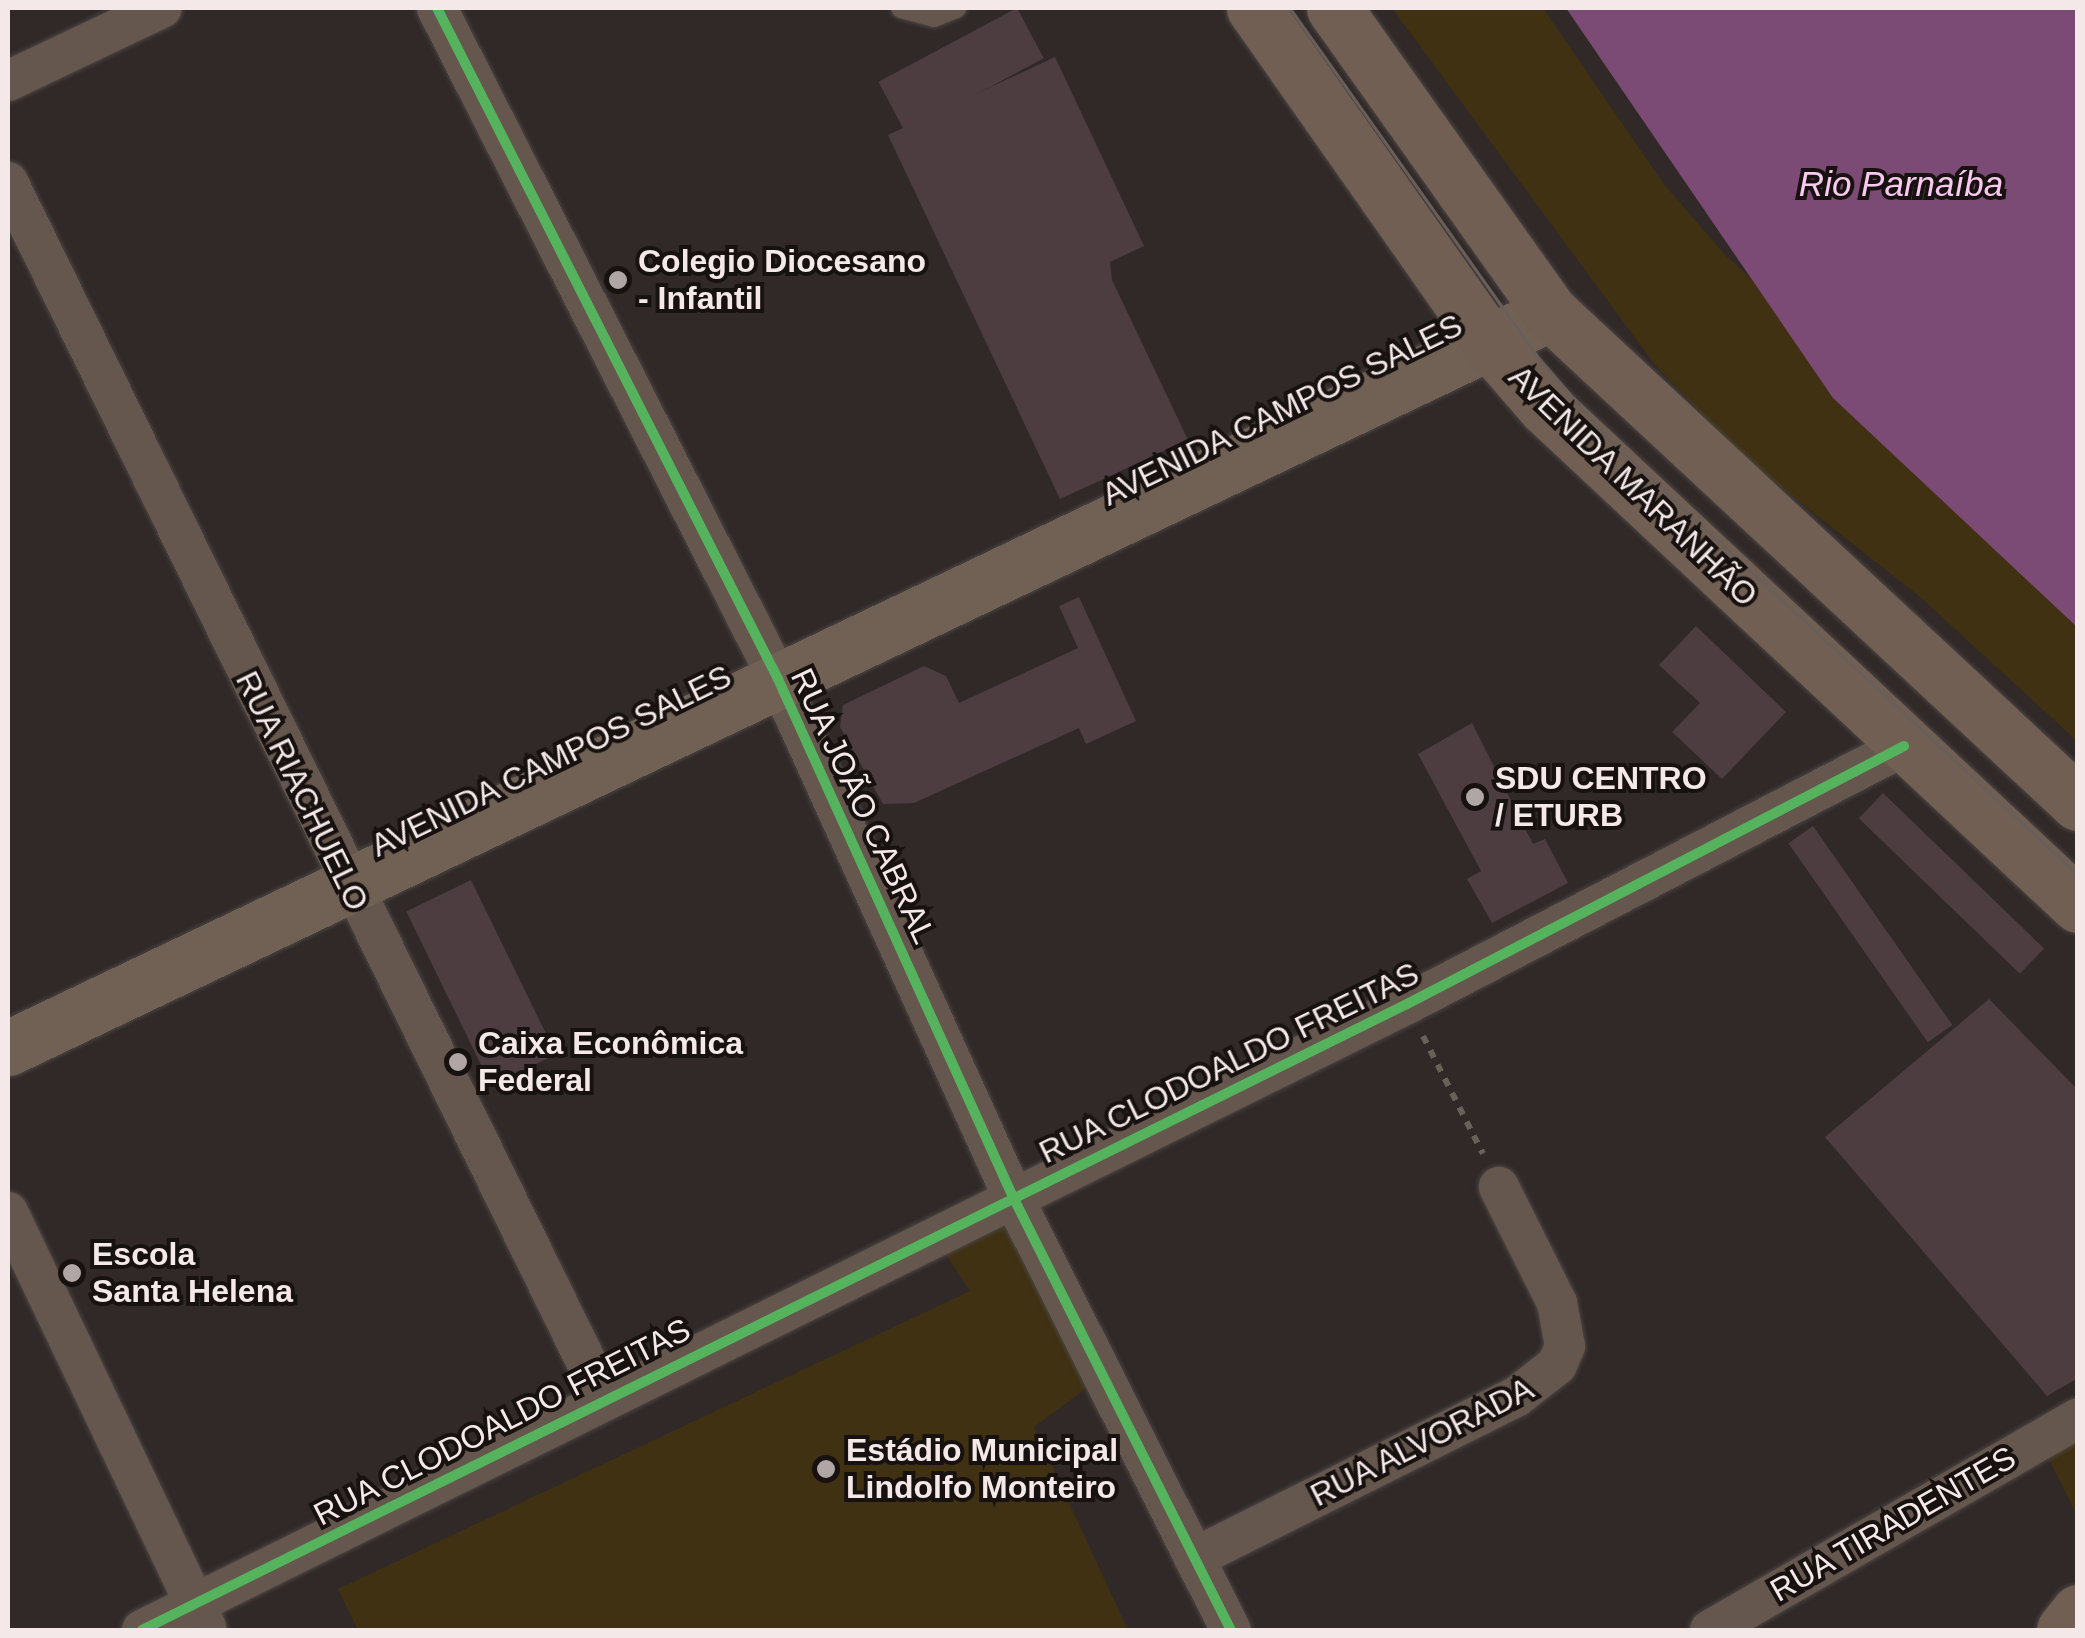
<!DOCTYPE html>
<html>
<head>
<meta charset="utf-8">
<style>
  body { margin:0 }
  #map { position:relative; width:2085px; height:1638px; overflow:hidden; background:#302928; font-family:Arial,sans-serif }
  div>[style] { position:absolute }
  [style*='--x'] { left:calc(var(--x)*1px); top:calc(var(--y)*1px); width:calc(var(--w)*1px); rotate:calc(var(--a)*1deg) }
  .green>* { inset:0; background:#3f3111 }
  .water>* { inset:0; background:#7c4b75 }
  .building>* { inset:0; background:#4d3d41; transform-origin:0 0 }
  .path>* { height:6px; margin-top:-3px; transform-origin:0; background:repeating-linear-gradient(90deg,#6a605a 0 8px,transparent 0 16px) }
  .roads { filter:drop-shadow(0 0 2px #4b4544) drop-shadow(0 0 2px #4b4544) }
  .lane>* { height:20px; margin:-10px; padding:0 10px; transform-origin:10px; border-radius:10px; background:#65574d }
  .street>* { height:40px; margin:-20px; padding:0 20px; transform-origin:20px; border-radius:20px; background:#65574d }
  .secondary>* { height:55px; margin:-27.5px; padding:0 27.5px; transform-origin:27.5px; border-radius:27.5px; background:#716155 }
  .primary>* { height:55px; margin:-27.5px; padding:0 27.5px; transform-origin:27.5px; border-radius:27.5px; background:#705f52 }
  .tram>* { height:2.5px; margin:-1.25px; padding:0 1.25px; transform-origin:1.25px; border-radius:1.25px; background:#685f5a }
  .cycleway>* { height:10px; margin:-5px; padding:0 5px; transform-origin:5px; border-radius:5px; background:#56b35d }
  .dots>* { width:28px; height:28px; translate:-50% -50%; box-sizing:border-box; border:5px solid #171110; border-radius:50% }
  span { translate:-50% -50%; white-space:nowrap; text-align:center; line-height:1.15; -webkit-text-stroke:8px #171110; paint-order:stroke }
  .poi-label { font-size:32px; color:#f4e9e8; font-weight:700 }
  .left { translate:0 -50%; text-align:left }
  .street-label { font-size:32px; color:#f4e9e8 }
  .water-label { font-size:35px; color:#f9c9f2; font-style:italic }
  .frame { position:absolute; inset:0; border:10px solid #f4e9e8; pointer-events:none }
</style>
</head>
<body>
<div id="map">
  <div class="green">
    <i style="clip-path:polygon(1392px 8px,1543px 8px,1663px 183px,1725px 255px,2077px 568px,2077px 741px,1919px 596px,1749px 462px,1655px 365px)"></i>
    <i style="clip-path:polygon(1002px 1219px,1092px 1384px,1034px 1427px,1128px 1630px,358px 1630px,338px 1589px,970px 1291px,944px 1252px)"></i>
    <i style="clip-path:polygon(2077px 1428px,2077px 1515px,2042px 1445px)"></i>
  </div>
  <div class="water">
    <i style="clip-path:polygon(1566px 8px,2077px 8px,2077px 627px,1833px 398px)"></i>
  </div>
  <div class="building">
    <i style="left:1017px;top:8px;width:57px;height:157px;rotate:62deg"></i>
    <i style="clip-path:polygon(1055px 57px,1144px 246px,1110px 262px,1112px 280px,1188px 440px,1060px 499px,888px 135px)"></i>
    <i style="clip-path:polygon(1079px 597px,1136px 721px,1086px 744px,1079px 728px,914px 803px,883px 804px,840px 727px,843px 705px,924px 666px,946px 676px,959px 703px,1078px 648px,1059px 606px)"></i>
    <i style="clip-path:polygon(1696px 626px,1786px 712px,1722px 779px,1672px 732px,1700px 703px,1659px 665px)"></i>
    <i style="clip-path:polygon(1472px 723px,1533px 844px,1545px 839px,1568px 883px,1492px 923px,1467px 879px,1481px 871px,1418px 754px)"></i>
    <i style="left:1883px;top:793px;width:224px;height:35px;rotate:44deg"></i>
    <i style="left:1813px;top:826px;width:243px;height:30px;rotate:55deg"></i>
    <i style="left:471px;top:880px;width:194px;height:72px;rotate:64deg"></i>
    <i style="clip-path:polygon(1989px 999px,2078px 1090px,2078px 1378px,2047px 1396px,1825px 1137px)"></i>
  </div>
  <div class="path">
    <i style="--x:1423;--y:1036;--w:132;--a:63"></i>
  </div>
  <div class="roads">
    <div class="lane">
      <i style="--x:901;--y:8;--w:34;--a:15"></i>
      <i style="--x:934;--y:17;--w:24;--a:-22"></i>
    </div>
    <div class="street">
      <i style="--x:437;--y:8;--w:753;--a:63.06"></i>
      <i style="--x:778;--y:679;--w:569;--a:65.6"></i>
      <i style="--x:1013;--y:1197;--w:485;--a:63.3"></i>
      <i style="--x:8;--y:81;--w:170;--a:-25.4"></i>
      <i style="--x:8;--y:182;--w:1352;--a:63.89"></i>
      <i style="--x:8;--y:1212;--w:461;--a:64.5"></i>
      <i style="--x:1194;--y:1558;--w:360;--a:-26.6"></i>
      <i style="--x:1516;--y:1397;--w:52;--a:-38"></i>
      <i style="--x:1557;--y:1365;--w:21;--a:-67"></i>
      <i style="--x:1565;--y:1346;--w:44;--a:-100.5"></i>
      <i style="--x:1557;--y:1303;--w:130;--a:-116.6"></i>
      <i style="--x:142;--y:1630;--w:1411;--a:-26.33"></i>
      <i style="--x:1407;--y:1004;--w:560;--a:-27.43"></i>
      <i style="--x:1710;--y:1630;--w:425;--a:-29.9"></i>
    </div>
    <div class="secondary">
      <i style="--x:8;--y:1048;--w:1709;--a:-25.47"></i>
    </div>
    <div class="primary">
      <i style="--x:1254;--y:8;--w:406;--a:54.9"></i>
      <i style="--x:1487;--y:340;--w:90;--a:49.1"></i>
      <i style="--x:1546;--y:408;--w:728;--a:43.05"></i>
      <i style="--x:1334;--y:8;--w:374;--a:54.6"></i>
      <i style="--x:1551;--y:313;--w:720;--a:42.92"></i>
      <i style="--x:2064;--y:1630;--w:23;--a:-52"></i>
    </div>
  </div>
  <div class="tram">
    <i style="--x:1290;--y:8;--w:427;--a:54.6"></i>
    <i style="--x:1537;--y:356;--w:113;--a:49"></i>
    <i style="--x:1611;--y:441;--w:638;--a:42.9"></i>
  </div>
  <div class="cycleway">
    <i style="--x:437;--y:8;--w:753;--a:63.06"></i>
    <i style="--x:778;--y:679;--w:569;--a:65.6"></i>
    <i style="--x:1013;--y:1197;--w:485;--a:63.3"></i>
    <i style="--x:142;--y:1630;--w:1411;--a:-26.33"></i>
    <i style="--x:1407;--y:1004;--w:560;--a:-27.43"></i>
  </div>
  <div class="dots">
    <i style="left:618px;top:280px;background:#afa6a5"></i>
    <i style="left:1475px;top:797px;background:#afa6a5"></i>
    <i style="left:458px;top:1062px;background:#afa6a5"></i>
    <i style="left:72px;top:1273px;background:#afa6a5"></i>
    <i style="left:826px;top:1469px;background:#afa6a5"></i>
  </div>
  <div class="poi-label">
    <span class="left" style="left:638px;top:280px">Colegio Diocesano<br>- Infantil</span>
    <span class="left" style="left:1495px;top:797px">SDU CENTRO<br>/ ETURB</span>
    <span class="left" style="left:478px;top:1062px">Caixa Econômica<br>Federal</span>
    <span class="left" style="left:92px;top:1273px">Escola<br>Santa Helena</span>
    <span class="left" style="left:846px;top:1469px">Estádio Municipal<br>Lindolfo Monteiro</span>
  </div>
  <div class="street-label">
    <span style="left:1282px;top:410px;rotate:-26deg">AVENIDA CAMPOS SALES</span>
    <span style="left:1633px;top:486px;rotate:44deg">AVENIDA MARANHÃO</span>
    <span style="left:551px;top:761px;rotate:-26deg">AVENIDA CAMPOS SALES</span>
    <span style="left:302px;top:791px;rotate:64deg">RUA RIACHUELO</span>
    <span style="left:863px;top:806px;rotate:65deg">RUA JOÃO CABRAL</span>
    <span style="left:1229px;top:1063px;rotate:-26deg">RUA CLODOALDO FREITAS</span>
    <span style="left:502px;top:1422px;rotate:-27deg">RUA CLODOALDO FREITAS</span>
    <span style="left:1422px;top:1442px;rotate:-27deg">RUA ALVORADA</span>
    <span style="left:1893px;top:1524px;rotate:-30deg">RUA TIRADENTES</span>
  </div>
  <div class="water-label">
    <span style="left:1901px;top:184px">Rio Parnaíba</span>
  </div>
  <div class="frame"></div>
</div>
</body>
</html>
